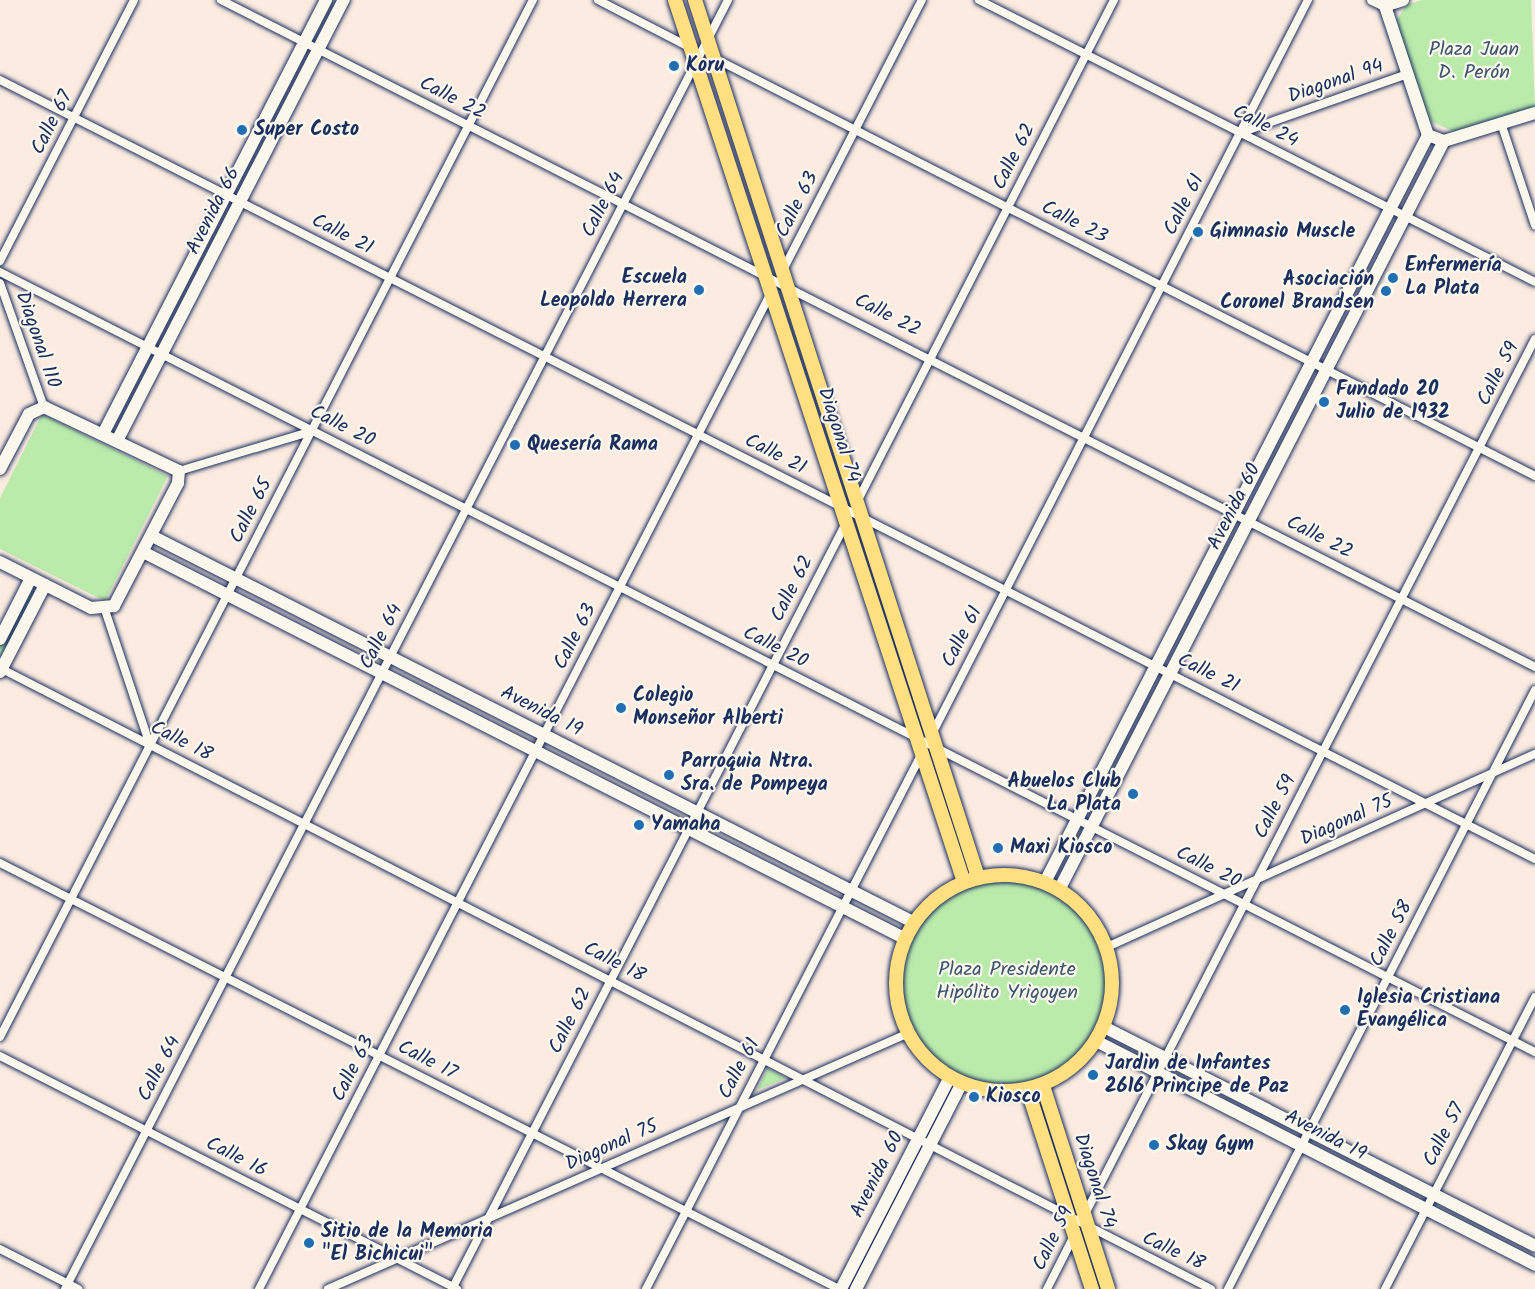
<!DOCTYPE html>
<html>
<head>
<meta charset="utf-8">
<style>
  body { margin:0 }
  #map { position:relative; width:1535px; height:1289px; overflow:hidden; background:#fbebe1; font-family:Kalam,sans-serif }
  div>[style] { position:absolute }
  [style*='--x'] { left:calc(var(--x)*1px); top:calc(var(--y)*1px); width:calc(var(--w)*1px); rotate:calc(var(--a)*1deg) }
  .green>* { inset:0; background:#baebab }
  .round { border-radius:50% }
  .roads { filter:drop-shadow(0 0 2px #1b2f5e) drop-shadow(0 0 2px #1b2f5e) }
  .minor>* { height:8px; margin:-4px; padding:0 4px; transform-origin:4px; border-radius:4px; background:#fbf7ec }
  .tertiary>* { height:10px; margin:-5px; padding:0 5px; transform-origin:5px; border-radius:5px; background:#fbf7ec }
  .secondary>* { height:12px; margin:-6px; padding:0 6px; transform-origin:6px; border-radius:6px; background:#fbf7ec }
  .primary>* { height:14px; margin:-7px; padding:0 7px; transform-origin:7px; border-radius:7px; background:#ffdf80 }
  .primary>.ring { margin:-7px; padding:0; box-sizing:content-box; background:none; border:14px solid #ffdf80; border-radius:50% }
  .dots>* { width:16px; height:16px; translate:-50% -50%; box-sizing:border-box; border:3px solid #fbf7ec; border-radius:50% }
  span { translate:-50% -50%; white-space:nowrap; text-align:center; line-height:1.15; -webkit-text-stroke:4.5px #fbf7ec; paint-order:stroke }
  .park-label { font-size:20px; color:#3b556d }
  .poi-label { font-size:20px; color:#1b2f5e; font-weight:700 }
  .left { translate:0 -50%; text-align:left }
  .right { translate:-100% -50%; text-align:right }
  .street-label { font-size:20px; color:#1b2f5e }
</style>
</head>
<body>
<div id="map">
  <div class="green">
    <i style="clip-path:polygon(1422px 0,1531px 0,1535px 108px,1455px 132px,1430px 121px,1395px 22px,1407px 5px)"></i>
    <i style="clip-path:polygon(42px 414px,168px 476px,105px 601px,0 549px,0 498px)"></i>
    <i style="clip-path:polygon(33px 590px,35px 596px,0 664px,0 645px)"></i>
    <i class="round" style="left:903px;top:880px;width:206px;height:206px"></i>
    <i style="clip-path:polygon(767px 1068px,786px 1078px,757px 1090px,767px 1069px)"></i>
  </div>
  <div class="roads">
    <div class="minor">
      <i style="--x:221;--y:0;--w:1474;--a:26.91"></i>
      <i style="--x:598;--y:0;--w:105;--a:27.3"></i>
      <i style="--x:979;--y:0;--w:623;--a:26.89"></i>
      <i style="--x:714;--y:58;--w:921;--a:26.98"></i>
      <i style="--x:0;--y:80;--w:1721;--a:26.91"></i>
      <i style="--x:1501;--y:123;--w:108;--a:71.6"></i>
      <i style="--x:1240;--y:133;--w:178;--a:-19.4"></i>
      <i style="--x:0;--y:261;--w:293;--a:-62.8"></i>
      <i style="--x:0;--y:272;--w:1722;--a:26.94"></i>
      <i style="--x:782;--y:272;--w:306;--a:-62.8"></i>
      <i style="--x:0;--y:283;--w:132;--a:70.5"></i>
      <i style="--x:179;--y:471;--w:139;--a:-16.7"></i>
      <i style="--x:857;--y:502;--w:564;--a:-62.89"></i>
      <i style="--x:105;--y:610;--w:142;--a:71.6"></i>
      <i style="--x:0;--y:668;--w:1361;--a:27.15"></i>
      <i style="--x:932;--y:734;--w:825;--a:-62.88"></i>
      <i style="--x:0;--y:863;--w:941;--a:26.92"></i>
      <i style="--x:1107;--y:947;--w:470;--a:-24.3"></i>
      <i style="--x:0;--y:1037;--w:1166;--a:-62.8"></i>
      <i style="--x:0;--y:1056;--w:513;--a:27.01"></i>
      <i style="--x:1084;--y:1216;--w:986;--a:-62.79"></i>
      <i style="--x:0;--y:1249;--w:88;--a:27.1"></i>
      <i style="--x:65;--y:1289;--w:1450;--a:-62.78"></i>
      <i style="--x:259;--y:1289;--w:1122;--a:-62.8"></i>
      <i style="--x:328;--y:1289;--w:635;--a:-23.78"></i>
      <i style="--x:452;--y:1289;--w:864;--a:-62.78"></i>
      <i style="--x:646;--y:1289;--w:603;--a:-62.75"></i>
      <i style="--x:1047;--y:1289;--w:59;--a:-63"></i>
      <i style="--x:1228;--y:1289;--w:673;--a:-62.86"></i>
      <i style="--x:1385;--y:1289;--w:328;--a:-62.8"></i>
    </div>
    <div class="tertiary">
      <i style="--x:1372;--y:0;--w:14;--a:25"></i>
    </div>
    <div class="secondary">
      <i style="--x:1403;--y:0;--w:19;--a:162"></i>
      <i style="--x:1385;--y:6;--w:136;--a:71.6"></i>
      <i style="--x:1428;--y:135;--w:17;--a:21"></i>
      <i style="--x:1444;--y:141;--w:95;--a:-17.1"></i>
      <i style="--x:104;--y:432;--w:486;--a:-62.8"></i>
      <i style="--x:118;--y:439;--w:494;--a:-62.8"></i>
      <i style="--x:0;--y:469;--w:62;--a:-62.2"></i>
      <i style="--x:29;--y:414;--w:17;--a:-25"></i>
      <i style="--x:44;--y:407;--w:149;--a:25.4"></i>
      <i style="--x:179;--y:471;--w:12;--a:95"></i>
      <i style="--x:178;--y:483;--w:139;--a:117.5"></i>
      <i style="--x:114;--y:606;--w:23;--a:175"></i>
      <i style="--x:91;--y:608;--w:102;--a:-153.2"></i>
      <i style="--x:152;--y:536;--w:853;--a:26.9"></i>
      <i style="--x:143;--y:552;--w:853;--a:26.9"></i>
      <i style="--x:0;--y:639;--w:68;--a:-63.1"></i>
      <i style="--x:0;--y:672;--w:98;--a:-62.7"></i>
      <i style="--x:1045;--y:882;--w:839;--a:-62.85"></i>
      <i style="--x:1059;--y:890;--w:842;--a:-62.8"></i>
      <i style="--x:1104;--y:1027;--w:483;--a:26.9"></i>
      <i style="--x:1098;--y:1042;--w:491;--a:27"></i>
      <i style="--x:841;--y:1289;--w:236;--a:-62.8"></i>
      <i style="--x:856;--y:1289;--w:229;--a:-62.8"></i>
    </div>
    <div class="primary">
      <i style="--x:675;--y:0;--w:928;--a:71.86"></i>
      <i style="--x:695;--y:0;--w:922;--a:72.12"></i>
      <i class="ring" style="left:896px;top:875px;width:202px;height:202px"></i>
      <i style="--x:1043;--y:1086;--w:213;--a:72.2"></i>
      <i style="--x:1028;--y:1091;--w:208;--a:72.1"></i>
    </div>
  </div>
  <div class="dots">
    <i style="left:674px;top:66px;background:#1f6fb2"></i>
    <i style="left:242px;top:130px;background:#1f6fb2"></i>
    <i style="left:1198px;top:232px;background:#1f6fb2"></i>
    <i style="left:1393px;top:278px;background:#1f6fb2"></i>
    <i style="left:699px;top:290px;background:#1f6fb2"></i>
    <i style="left:1386px;top:291px;background:#1f6fb2"></i>
    <i style="left:1324px;top:402px;background:#1f6fb2"></i>
    <i style="left:515px;top:445px;background:#1f6fb2"></i>
    <i style="left:621px;top:708px;background:#1f6fb2"></i>
    <i style="left:669px;top:775px;background:#1f6fb2"></i>
    <i style="left:1133px;top:794px;background:#1f6fb2"></i>
    <i style="left:639px;top:825px;background:#1f6fb2"></i>
    <i style="left:998px;top:848px;background:#1f6fb2"></i>
    <i style="left:1345px;top:1010px;background:#1f6fb2"></i>
    <i style="left:1093px;top:1075px;background:#1f6fb2"></i>
    <i style="left:974px;top:1097px;background:#1f6fb2"></i>
    <i style="left:1154px;top:1145px;background:#1f6fb2"></i>
    <i style="left:309px;top:1243px;background:#1f6fb2"></i>
  </div>
  <div class="park-label">
    <span style="left:1474px;top:62px">Plaza Juan<br>D. Perón</span>
    <span style="left:1007px;top:982px">Plaza Presidente<br>Hipólito Yrigoyen</span>
  </div>
  <div class="poi-label">
    <span class="left" style="left:686px;top:66px">Koru</span>
    <span class="left" style="left:254px;top:130px">Super Costo</span>
    <span class="left" style="left:1210px;top:232px">Gimnasio Muscle</span>
    <span class="left" style="left:1405px;top:278px">Enfermería<br>La Plata</span>
    <span class="right" style="left:687px;top:290px">Escuela<br>Leopoldo Herrera</span>
    <span class="right" style="left:1374px;top:292px">Asociación<br>Coronel Brandsen</span>
    <span class="left" style="left:1336px;top:402px">Fundado 20<br>Julio de 1932</span>
    <span class="left" style="left:527px;top:445px">Quesería Rama</span>
    <span class="left" style="left:633px;top:708px">Colegio<br>Monseñor Alberti</span>
    <span class="left" style="left:681px;top:774px">Parroquia Ntra.<br>Sra. de Pompeya</span>
    <span class="right" style="left:1121px;top:794px">Abuelos Club<br>La Plata</span>
    <span class="left" style="left:651px;top:825px">Yamaha</span>
    <span class="left" style="left:1010px;top:848px">Maxi Kiosco</span>
    <span class="left" style="left:1357px;top:1010px">Iglesia Cristiana<br>Evangélica</span>
    <span class="left" style="left:1105px;top:1076px">Jardin de Infantes<br>2616 Principe de Paz</span>
    <span class="left" style="left:986px;top:1097px">Kiosco</span>
    <span class="left" style="left:1166px;top:1145px">Skay Gym</span>
    <span class="left" style="left:321px;top:1244px">Sitio de la Memoria<br>"El Bichicui"</span>
  </div>
  <div class="street-label">
    <span style="left:1336px;top:82px;rotate:-19deg">Diagonal 94</span>
    <span style="left:452px;top:99px;rotate:27deg">Calle 22</span>
    <span style="left:53px;top:123px;rotate:-63deg">Calle 67</span>
    <span style="left:1265px;top:127px;rotate:27deg">Calle 24</span>
    <span style="left:1015px;top:157px;rotate:-63deg">Calle 62</span>
    <span style="left:604px;top:205px;rotate:-63deg">Calle 64</span>
    <span style="left:798px;top:205px;rotate:-63deg">Calle 63</span>
    <span style="left:1185px;top:205px;rotate:-63deg">Calle 61</span>
    <span style="left:214px;top:211px;rotate:-63deg">Avenida 66</span>
    <span style="left:1074px;top:223px;rotate:27deg">Calle 23</span>
    <span style="left:342px;top:235px;rotate:27deg">Calle 21</span>
    <span style="left:887px;top:316px;rotate:27deg">Calle 22</span>
    <span style="left:37px;top:340px;rotate:71deg">Diagonal 110</span>
    <span style="left:1499px;top:374px;rotate:-63deg">Calle 59</span>
    <span style="left:342px;top:427px;rotate:27deg">Calle 20</span>
    <span style="left:838px;top:435px;rotate:72deg">Diagonal 74</span>
    <span style="left:775px;top:455px;rotate:27deg">Calle 21</span>
    <span style="left:1235px;top:507px;rotate:-63deg">Avenida 60</span>
    <span style="left:252px;top:511px;rotate:-63deg">Calle 65</span>
    <span style="left:1319px;top:538px;rotate:27deg">Calle 22</span>
    <span style="left:793px;top:589px;rotate:-63deg">Calle 62</span>
    <span style="left:382px;top:637px;rotate:-63deg">Calle 64</span>
    <span style="left:576px;top:637px;rotate:-63deg">Calle 63</span>
    <span style="left:963px;top:637px;rotate:-63deg">Calle 61</span>
    <span style="left:775px;top:648px;rotate:27deg">Calle 20</span>
    <span style="left:1208px;top:674px;rotate:26deg">Calle 21</span>
    <span style="left:541px;top:712px;rotate:27deg">Avenida 19</span>
    <span style="left:181px;top:742px;rotate:27deg">Calle 18</span>
    <span style="left:1276px;top:807px;rotate:-63deg">Calle 59</span>
    <span style="left:1347px;top:821px;rotate:-24deg">Diagonal 75</span>
    <span style="left:1208px;top:868px;rotate:27deg">Calle 20</span>
    <span style="left:1392px;top:934px;rotate:-63deg">Calle 58</span>
    <span style="left:614px;top:963px;rotate:27deg">Calle 18</span>
    <span style="left:571px;top:1021px;rotate:-63deg">Calle 62</span>
    <span style="left:427px;top:1061px;rotate:27deg">Calle 17</span>
    <span style="left:160px;top:1069px;rotate:-63deg">Calle 64</span>
    <span style="left:354px;top:1069px;rotate:-63deg">Calle 63</span>
    <span style="left:740px;top:1069px;rotate:-62deg">Calle 61</span>
    <span style="left:1445px;top:1135px;rotate:-63deg">Calle 57</span>
    <span style="left:1325px;top:1136px;rotate:27deg">Avenida 19</span>
    <span style="left:612px;top:1146px;rotate:-24deg">Diagonal 75</span>
    <span style="left:236px;top:1158px;rotate:27deg">Calle 16</span>
    <span style="left:878px;top:1175px;rotate:-63deg">Avenida 60</span>
    <span style="left:1094px;top:1181px;rotate:72deg">Diagonal 74</span>
    <span style="left:1054px;top:1239px;rotate:-64deg">Calle 59</span>
    <span style="left:1173px;top:1252px;rotate:25deg">Calle 18</span>
  </div>
</div>
</body>
</html>
